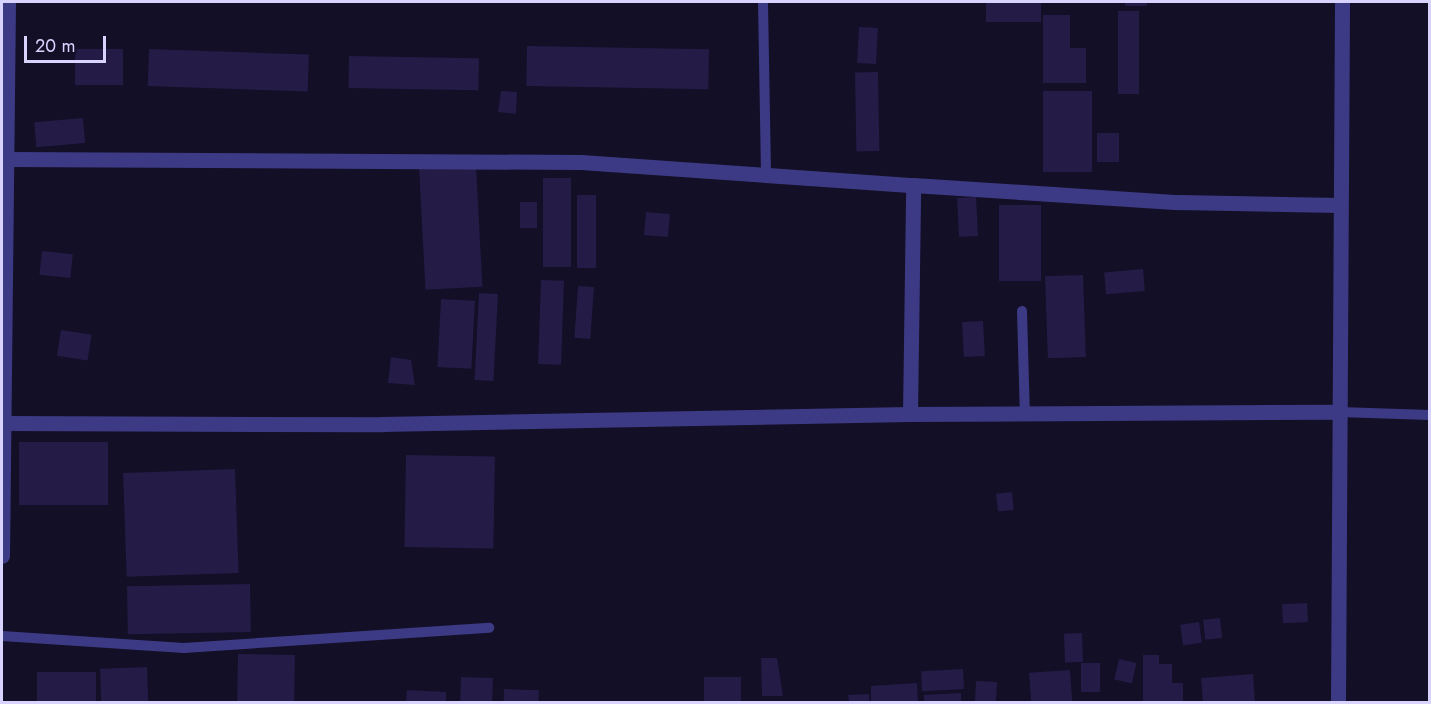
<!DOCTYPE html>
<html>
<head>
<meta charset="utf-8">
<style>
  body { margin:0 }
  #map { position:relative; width:1431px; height:704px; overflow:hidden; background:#130f26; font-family:Jost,sans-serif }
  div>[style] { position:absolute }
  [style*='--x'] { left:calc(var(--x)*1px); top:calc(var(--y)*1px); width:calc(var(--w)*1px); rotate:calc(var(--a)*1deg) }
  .building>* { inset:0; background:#241b47; transform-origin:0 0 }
  .service>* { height:10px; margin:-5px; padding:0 5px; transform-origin:5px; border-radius:5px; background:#3d3a85 }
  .minor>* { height:15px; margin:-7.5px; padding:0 7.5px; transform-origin:7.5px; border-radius:7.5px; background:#3d3a85 }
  span { translate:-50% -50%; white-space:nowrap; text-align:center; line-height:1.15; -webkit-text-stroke:6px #130f26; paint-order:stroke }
  .frame { position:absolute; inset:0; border:3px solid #d9d4ff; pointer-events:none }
  .scale { position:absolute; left:24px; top:36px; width:82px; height:27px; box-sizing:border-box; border:3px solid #d9d4ff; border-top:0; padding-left:8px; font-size:18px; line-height:21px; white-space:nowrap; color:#d9d4ff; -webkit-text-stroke:4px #130f26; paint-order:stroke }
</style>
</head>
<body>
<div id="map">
  <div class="building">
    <i style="left:986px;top:2px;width:55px;height:20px"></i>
    <i style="left:1125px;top:2px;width:22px;height:4px"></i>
    <i style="left:1118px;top:11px;width:21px;height:83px"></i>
    <i style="clip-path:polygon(1043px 15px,1070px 15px,1070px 48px,1086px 48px,1086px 83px,1043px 83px)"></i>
    <i style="left:859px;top:27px;width:19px;height:36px;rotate:3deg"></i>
    <i style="left:527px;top:46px;width:182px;height:40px;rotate:1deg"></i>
    <i style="left:75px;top:49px;width:48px;height:36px"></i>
    <i style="left:149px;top:49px;width:160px;height:37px;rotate:2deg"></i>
    <i style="left:349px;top:56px;width:130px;height:32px;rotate:1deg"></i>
    <i style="left:878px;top:72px;width:79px;height:23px;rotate:89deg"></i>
    <i style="clip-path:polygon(501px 91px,517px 92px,516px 114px,498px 112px)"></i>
    <i style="left:1043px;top:91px;width:49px;height:81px"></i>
    <i style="left:83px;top:118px;width:25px;height:49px;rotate:85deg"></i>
    <i style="left:1097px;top:133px;width:22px;height:29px"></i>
    <i style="left:476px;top:165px;width:122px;height:57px;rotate:87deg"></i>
    <i style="left:543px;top:178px;width:28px;height:89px"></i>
    <i style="left:577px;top:195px;width:19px;height:73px"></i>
    <i style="left:976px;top:197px;width:39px;height:19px;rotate:87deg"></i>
    <i style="left:520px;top:202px;width:17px;height:26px"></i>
    <i style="left:999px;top:205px;width:42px;height:76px"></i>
    <i style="left:646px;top:212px;width:24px;height:23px;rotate:5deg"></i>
    <i style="left:42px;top:251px;width:31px;height:24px;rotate:6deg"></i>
    <i style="left:1143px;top:269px;width:22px;height:39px;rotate:85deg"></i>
    <i style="left:1083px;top:275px;width:82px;height:38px;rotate:88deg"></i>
    <i style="left:541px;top:280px;width:23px;height:84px;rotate:2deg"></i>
    <i style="left:578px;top:286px;width:16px;height:52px;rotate:4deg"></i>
    <i style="left:479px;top:293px;width:19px;height:87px;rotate:3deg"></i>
    <i style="left:441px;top:299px;width:34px;height:68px;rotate:3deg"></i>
    <i style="left:983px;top:321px;width:35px;height:21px;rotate:87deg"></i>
    <i style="left:61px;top:330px;width:31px;height:26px;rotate:9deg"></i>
    <i style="clip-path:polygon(391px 357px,411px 360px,415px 385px,388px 383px)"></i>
    <i style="left:108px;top:442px;width:63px;height:89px;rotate:90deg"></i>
    <i style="left:406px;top:455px;width:89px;height:92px;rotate:1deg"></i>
    <i style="left:235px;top:469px;width:104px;height:112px;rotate:88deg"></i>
    <i style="left:1012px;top:492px;width:18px;height:16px;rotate:84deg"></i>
    <i style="left:250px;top:584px;width:48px;height:123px;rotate:89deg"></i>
    <i style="left:1307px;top:603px;width:19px;height:25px;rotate:87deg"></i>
    <i style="left:1220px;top:618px;width:20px;height:17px;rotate:84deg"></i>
    <i style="left:1199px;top:622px;width:21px;height:19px;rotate:82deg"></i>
    <i style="left:1082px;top:633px;width:29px;height:18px;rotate:88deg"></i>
    <i style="left:238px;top:654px;width:57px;height:48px;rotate:1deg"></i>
    <i style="clip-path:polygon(1143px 655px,1159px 655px,1159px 664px,1172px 664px,1172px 683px,1183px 683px,1183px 702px,1143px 702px)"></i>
    <i style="clip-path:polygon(761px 658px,777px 658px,783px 696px,762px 696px)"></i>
    <i style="left:1119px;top:659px;width:18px;height:21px;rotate:13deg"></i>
    <i style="left:1081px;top:663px;width:19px;height:29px"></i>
    <i style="left:147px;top:667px;width:35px;height:47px;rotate:88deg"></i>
    <i style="left:963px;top:669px;width:20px;height:42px;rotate:87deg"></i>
    <i style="left:1070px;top:670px;width:32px;height:41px;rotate:86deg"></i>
    <i style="left:37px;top:672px;width:59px;height:30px"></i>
    <i style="clip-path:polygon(1253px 674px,1255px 702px,1203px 702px,1201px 678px)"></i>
    <i style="left:461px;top:677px;width:32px;height:25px;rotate:2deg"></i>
    <i style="left:741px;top:677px;width:25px;height:37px;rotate:90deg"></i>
    <i style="left:976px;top:681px;width:21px;height:21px;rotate:3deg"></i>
    <i style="clip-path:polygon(917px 683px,918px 702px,871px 702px,871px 686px)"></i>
    <i style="left:504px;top:689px;width:35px;height:13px;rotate:2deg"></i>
    <i style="clip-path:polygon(407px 690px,446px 692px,446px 702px,406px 702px)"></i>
    <i style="clip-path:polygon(961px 693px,961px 702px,924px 702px,924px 695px)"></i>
    <i style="clip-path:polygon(869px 694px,869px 702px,849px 702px,848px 695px)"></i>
  </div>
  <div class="service">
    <i style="--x:763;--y:2;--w:173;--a:89"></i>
    <i style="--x:1022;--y:311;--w:105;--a:88.4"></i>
    <i style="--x:1339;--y:412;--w:91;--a:1.9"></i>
    <i style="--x:2;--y:636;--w:182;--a:3.8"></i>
    <i style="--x:184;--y:648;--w:306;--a:-3.8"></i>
  </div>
  <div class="minor">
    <i style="--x:7;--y:159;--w:574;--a:0.3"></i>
    <i style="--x:581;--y:162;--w:333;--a:4"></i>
    <i style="--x:910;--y:414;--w:229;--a:-89.2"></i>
    <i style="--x:913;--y:185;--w:266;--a:3.7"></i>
    <i style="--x:1178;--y:202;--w:161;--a:1.1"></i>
    <i style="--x:2;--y:423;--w:380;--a:0.2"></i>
    <i style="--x:382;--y:424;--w:528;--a:-1.09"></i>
    <i style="--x:910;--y:414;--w:429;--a:-0.3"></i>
    <i style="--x:2;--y:556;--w:554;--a:-89.38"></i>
    <i style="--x:1338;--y:702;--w:700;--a:-89.67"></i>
  </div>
  <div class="frame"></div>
  <div class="scale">20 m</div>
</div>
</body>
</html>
